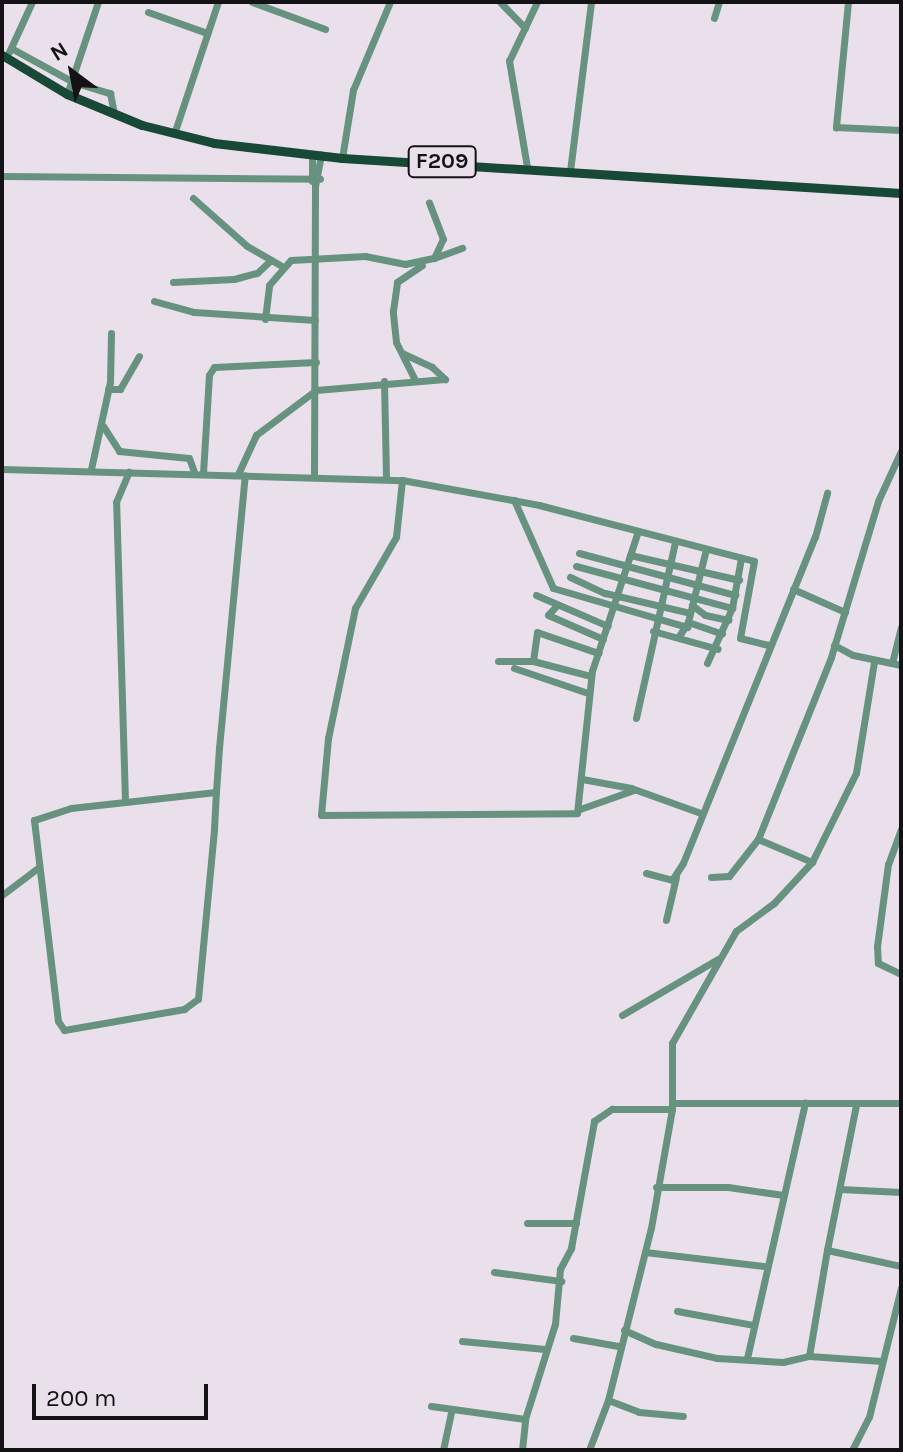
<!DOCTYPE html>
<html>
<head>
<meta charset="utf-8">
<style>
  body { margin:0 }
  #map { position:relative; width:903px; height:1452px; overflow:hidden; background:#e9e0eb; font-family:Karla,sans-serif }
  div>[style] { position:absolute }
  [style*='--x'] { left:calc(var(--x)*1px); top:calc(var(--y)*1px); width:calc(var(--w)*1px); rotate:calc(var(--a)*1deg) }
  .minor>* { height:7px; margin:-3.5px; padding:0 3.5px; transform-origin:3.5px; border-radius:3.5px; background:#689280 }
  .major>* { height:9px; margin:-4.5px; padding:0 4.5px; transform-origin:4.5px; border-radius:4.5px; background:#184937 }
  span { translate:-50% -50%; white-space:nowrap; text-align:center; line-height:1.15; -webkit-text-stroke:8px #e9e0eb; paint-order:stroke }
  .shield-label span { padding:2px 6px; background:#e9e0eb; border:2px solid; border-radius:6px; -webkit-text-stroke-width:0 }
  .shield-label { font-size:22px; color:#151216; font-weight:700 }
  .frame { position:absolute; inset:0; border:4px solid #151216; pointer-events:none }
  .north { position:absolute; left:32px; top:32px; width:80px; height:80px; -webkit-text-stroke:6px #e9e0eb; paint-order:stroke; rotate:328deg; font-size:22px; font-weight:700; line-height:32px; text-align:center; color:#151216 }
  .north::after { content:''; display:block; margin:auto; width:28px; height:36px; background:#151216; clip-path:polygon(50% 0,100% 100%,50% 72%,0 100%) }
  .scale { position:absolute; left:32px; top:1384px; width:176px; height:36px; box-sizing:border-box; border:4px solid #151216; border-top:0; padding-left:10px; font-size:24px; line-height:28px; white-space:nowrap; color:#151216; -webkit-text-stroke:6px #e9e0eb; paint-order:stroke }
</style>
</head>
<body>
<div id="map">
  <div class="minor">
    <i style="--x:252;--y:2;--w:78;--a:20.3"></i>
    <i style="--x:500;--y:2;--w:36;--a:46"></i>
    <i style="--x:848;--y:2;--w:126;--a:95.5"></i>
    <i style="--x:836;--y:127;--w:65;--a:2.6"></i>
    <i style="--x:148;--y:12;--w:63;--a:19.6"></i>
    <i style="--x:714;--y:18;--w:17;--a:-73"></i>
    <i style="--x:11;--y:48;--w:71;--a:28.7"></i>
    <i style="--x:73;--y:82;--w:39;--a:17"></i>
    <i style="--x:110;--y:93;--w:21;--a:79"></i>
    <i style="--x:9;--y:52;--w:55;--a:-65.3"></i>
    <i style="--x:67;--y:94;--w:97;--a:-71.4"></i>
    <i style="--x:174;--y:134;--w:139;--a:-71.6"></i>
    <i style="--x:312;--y:154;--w:27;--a:90"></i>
    <i style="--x:342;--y:158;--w:69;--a:-80.8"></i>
    <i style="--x:353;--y:90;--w:95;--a:-67.2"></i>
    <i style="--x:527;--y:167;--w:108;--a:-99.6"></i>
    <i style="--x:509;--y:61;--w:65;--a:-64.6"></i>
    <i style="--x:570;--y:171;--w:170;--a:-82.9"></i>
    <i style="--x:2;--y:176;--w:318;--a:0.5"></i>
    <i style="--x:193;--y:198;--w:72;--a:41.6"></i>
    <i style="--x:247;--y:246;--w:39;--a:30"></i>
    <i style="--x:434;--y:258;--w:30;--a:-20"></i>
    <i style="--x:173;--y:282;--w:61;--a:-2.8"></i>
    <i style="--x:234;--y:279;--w:24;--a:-15"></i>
    <i style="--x:257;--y:273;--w:19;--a:-43"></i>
    <i style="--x:154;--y:301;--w:41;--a:15.4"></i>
    <i style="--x:194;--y:312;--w:121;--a:3.8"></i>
    <i style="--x:265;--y:319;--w:34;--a:-83"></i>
    <i style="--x:269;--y:285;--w:33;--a:-49"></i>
    <i style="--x:291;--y:260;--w:74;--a:-3.1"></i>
    <i style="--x:365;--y:256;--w:41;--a:11.3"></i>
    <i style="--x:405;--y:264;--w:30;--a:-12"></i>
    <i style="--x:434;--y:258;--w:21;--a:-65"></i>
    <i style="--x:443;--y:239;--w:39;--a:-111"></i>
    <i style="--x:402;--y:353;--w:33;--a:25"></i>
    <i style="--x:432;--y:367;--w:18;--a:43"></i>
    <i style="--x:415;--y:380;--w:42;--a:-116.6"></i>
    <i style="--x:396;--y:342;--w:31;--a:-96"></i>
    <i style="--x:393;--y:311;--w:29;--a:-82"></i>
    <i style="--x:397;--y:282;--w:30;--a:-34"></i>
    <i style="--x:384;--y:381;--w:98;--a:88.8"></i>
    <i style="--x:108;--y:389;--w:12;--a:0"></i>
    <i style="--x:120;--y:389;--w:38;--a:-60"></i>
    <i style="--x:103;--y:426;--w:30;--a:57"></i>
    <i style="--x:119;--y:451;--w:70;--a:5.7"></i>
    <i style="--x:189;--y:458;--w:15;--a:70"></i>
    <i style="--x:2;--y:469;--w:400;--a:1.6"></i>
    <i style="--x:402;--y:480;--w:139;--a:10.3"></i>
    <i style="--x:539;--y:505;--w:222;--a:14.6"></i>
    <i style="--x:754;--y:561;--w:78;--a:100.3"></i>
    <i style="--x:740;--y:638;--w:29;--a:14"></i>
    <i style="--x:91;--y:469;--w:89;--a:-77.7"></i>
    <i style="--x:110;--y:382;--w:49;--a:-88.8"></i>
    <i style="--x:203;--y:473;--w:98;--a:-86.5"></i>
    <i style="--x:209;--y:375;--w:9;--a:-58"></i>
    <i style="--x:214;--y:367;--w:102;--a:-2.8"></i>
    <i style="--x:238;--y:474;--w:43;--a:-65.2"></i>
    <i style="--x:256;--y:435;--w:75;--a:-36.9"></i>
    <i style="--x:316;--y:390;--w:129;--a:-4.9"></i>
    <i style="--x:314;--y:476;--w:290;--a:-89.8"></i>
    <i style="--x:315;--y:186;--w:32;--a:-79"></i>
    <i style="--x:402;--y:480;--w:57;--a:96"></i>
    <i style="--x:396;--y:537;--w:82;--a:120"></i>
    <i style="--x:355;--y:608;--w:133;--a:101.7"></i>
    <i style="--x:328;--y:738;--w:77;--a:95.2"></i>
    <i style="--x:321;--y:815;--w:256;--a:-0.4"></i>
    <i style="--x:577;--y:813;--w:143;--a:-84"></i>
    <i style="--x:592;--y:671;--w:144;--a:-71.8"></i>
    <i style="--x:514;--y:500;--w:96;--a:66.1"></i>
    <i style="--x:553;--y:588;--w:140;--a:16.2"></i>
    <i style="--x:579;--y:553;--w:162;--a:15.1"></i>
    <i style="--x:630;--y:555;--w:112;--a:12.9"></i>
    <i style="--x:576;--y:566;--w:162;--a:15.1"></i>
    <i style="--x:570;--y:577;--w:38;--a:25"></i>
    <i style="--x:605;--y:593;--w:87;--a:13.2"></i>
    <i style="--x:793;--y:589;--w:57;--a:23.9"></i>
    <i style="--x:536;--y:595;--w:78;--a:23.3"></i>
    <i style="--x:557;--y:605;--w:13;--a:132"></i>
    <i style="--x:548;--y:615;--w:60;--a:23.6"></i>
    <i style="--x:692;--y:605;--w:16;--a:38"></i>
    <i style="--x:705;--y:615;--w:24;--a:12"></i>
    <i style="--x:688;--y:622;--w:36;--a:19"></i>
    <i style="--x:653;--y:631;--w:67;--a:15.5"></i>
    <i style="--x:679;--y:636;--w:17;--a:-57"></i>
    <i style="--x:688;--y:622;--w:75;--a:-76.1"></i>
    <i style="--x:834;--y:645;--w:21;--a:28"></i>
    <i style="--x:853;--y:655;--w:49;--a:11.8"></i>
    <i style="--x:498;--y:661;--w:35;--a:0"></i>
    <i style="--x:533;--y:661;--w:60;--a:14.5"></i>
    <i style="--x:533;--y:661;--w:29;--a:-82"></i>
    <i style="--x:537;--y:632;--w:65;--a:19"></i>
    <i style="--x:707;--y:663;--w:60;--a:-65.6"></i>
    <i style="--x:732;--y:608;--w:51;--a:-79.8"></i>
    <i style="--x:892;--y:663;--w:37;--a:-76"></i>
    <i style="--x:514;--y:668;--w:78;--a:18.7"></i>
    <i style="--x:636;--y:718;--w:180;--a:-77.5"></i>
    <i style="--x:582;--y:779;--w:50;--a:10.4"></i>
    <i style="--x:631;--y:788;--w:74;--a:19.7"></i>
    <i style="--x:216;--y:792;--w:146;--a:173.7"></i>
    <i style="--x:71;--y:808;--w:39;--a:162"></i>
    <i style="--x:34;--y:820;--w:202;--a:83.2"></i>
    <i style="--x:58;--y:1021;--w:11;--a:56"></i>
    <i style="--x:64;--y:1030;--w:122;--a:-9.9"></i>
    <i style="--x:184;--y:1009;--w:17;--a:-36"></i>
    <i style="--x:198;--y:999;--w:171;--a:-84.6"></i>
    <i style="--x:214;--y:829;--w:37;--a:-87"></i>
    <i style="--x:216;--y:792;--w:44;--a:-86.1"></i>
    <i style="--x:219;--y:748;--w:274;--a:-84.6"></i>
    <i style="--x:125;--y:801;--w:299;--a:-91.7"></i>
    <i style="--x:116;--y:502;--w:33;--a:-67"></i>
    <i style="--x:580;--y:809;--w:57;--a:-19.4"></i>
    <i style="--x:901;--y:829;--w:37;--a:110"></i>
    <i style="--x:888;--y:864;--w:83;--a:97.6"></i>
    <i style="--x:877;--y:946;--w:17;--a:87"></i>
    <i style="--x:878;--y:963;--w:25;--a:26"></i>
    <i style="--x:758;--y:839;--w:59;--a:23.1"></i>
    <i style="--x:646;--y:873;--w:27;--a:15"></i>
    <i style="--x:672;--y:880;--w:20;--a:-57"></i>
    <i style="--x:683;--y:863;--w:352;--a:-68"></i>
    <i style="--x:815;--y:537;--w:46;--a:-74.7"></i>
    <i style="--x:711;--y:877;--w:18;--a:-3"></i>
    <i style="--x:729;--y:876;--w:47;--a:-51.9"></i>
    <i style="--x:758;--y:839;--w:196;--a:-68.1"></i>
    <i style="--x:831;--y:657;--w:163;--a:-73.2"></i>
    <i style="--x:878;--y:501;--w:55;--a:-65.3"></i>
    <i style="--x:2;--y:895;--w:46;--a:-37.1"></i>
    <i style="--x:666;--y:920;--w:44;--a:-76.9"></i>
    <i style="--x:622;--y:1015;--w:111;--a:-30.3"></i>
    <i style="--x:672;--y:1103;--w:229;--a:0"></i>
    <i style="--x:656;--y:1187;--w:72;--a:0"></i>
    <i style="--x:728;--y:1187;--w:56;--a:8.3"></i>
    <i style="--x:840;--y:1189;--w:61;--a:2.8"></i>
    <i style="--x:527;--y:1223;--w:49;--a:0"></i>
    <i style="--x:827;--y:1250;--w:148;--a:-78.7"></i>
    <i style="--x:645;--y:1252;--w:121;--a:6.7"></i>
    <i style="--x:494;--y:1272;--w:68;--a:7.7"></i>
    <i style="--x:677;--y:1311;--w:77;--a:10.4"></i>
    <i style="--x:624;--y:1330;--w:35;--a:24"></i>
    <i style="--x:656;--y:1344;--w:63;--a:12.9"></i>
    <i style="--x:717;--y:1358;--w:66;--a:3.5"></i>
    <i style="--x:783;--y:1362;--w:27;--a:-13"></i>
    <i style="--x:809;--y:1356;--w:108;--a:-80.4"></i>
    <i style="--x:827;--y:1250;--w:76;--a:12.2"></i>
    <i style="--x:573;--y:1338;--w:46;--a:10.1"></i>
    <i style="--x:462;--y:1341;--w:83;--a:5.5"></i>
    <i style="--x:809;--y:1356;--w:73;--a:3.9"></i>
    <i style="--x:747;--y:1358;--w:262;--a:-77.2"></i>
    <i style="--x:608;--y:1400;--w:33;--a:21"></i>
    <i style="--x:639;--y:1412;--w:44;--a:5.2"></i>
    <i style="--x:431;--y:1406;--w:95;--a:7.9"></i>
    <i style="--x:525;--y:1419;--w:100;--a:-72.5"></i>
    <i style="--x:555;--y:1324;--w:55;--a:-84.8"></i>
    <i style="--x:560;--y:1269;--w:24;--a:-62"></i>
    <i style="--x:571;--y:1248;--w:129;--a:-79.7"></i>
    <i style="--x:594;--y:1121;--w:22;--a:-34"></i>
    <i style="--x:612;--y:1109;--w:60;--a:0"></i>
    <i style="--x:443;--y:1450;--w:40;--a:-78"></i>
    <i style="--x:522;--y:1450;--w:31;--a:-84"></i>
    <i style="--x:589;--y:1450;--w:53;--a:-69.2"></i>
    <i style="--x:608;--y:1400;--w:177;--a:-76"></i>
    <i style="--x:651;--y:1228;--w:121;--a:-80"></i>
    <i style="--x:672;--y:1109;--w:66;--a:-90"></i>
    <i style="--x:672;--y:1043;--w:129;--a:-60.3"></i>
    <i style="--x:736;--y:931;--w:47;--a:-36.4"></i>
    <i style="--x:774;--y:903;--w:56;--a:-47.2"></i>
    <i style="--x:812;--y:862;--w:99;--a:-63.7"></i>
    <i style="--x:856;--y:773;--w:112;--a:-80.8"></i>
    <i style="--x:852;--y:1450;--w:37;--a:-63"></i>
    <i style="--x:869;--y:1417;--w:133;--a:-76.1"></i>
  </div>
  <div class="major">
    <i style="--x:2;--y:55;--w:76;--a:31"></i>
    <i style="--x:67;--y:94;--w:81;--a:22.5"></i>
    <i style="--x:142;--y:125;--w:74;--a:14"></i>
    <i style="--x:214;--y:143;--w:129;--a:6.7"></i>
    <i style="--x:342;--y:158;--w:560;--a:3.58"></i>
  </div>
  <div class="shield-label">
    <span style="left:442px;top:162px">F209</span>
  </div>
  <div class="frame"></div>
  <div class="north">N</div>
  <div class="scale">200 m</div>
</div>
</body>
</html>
